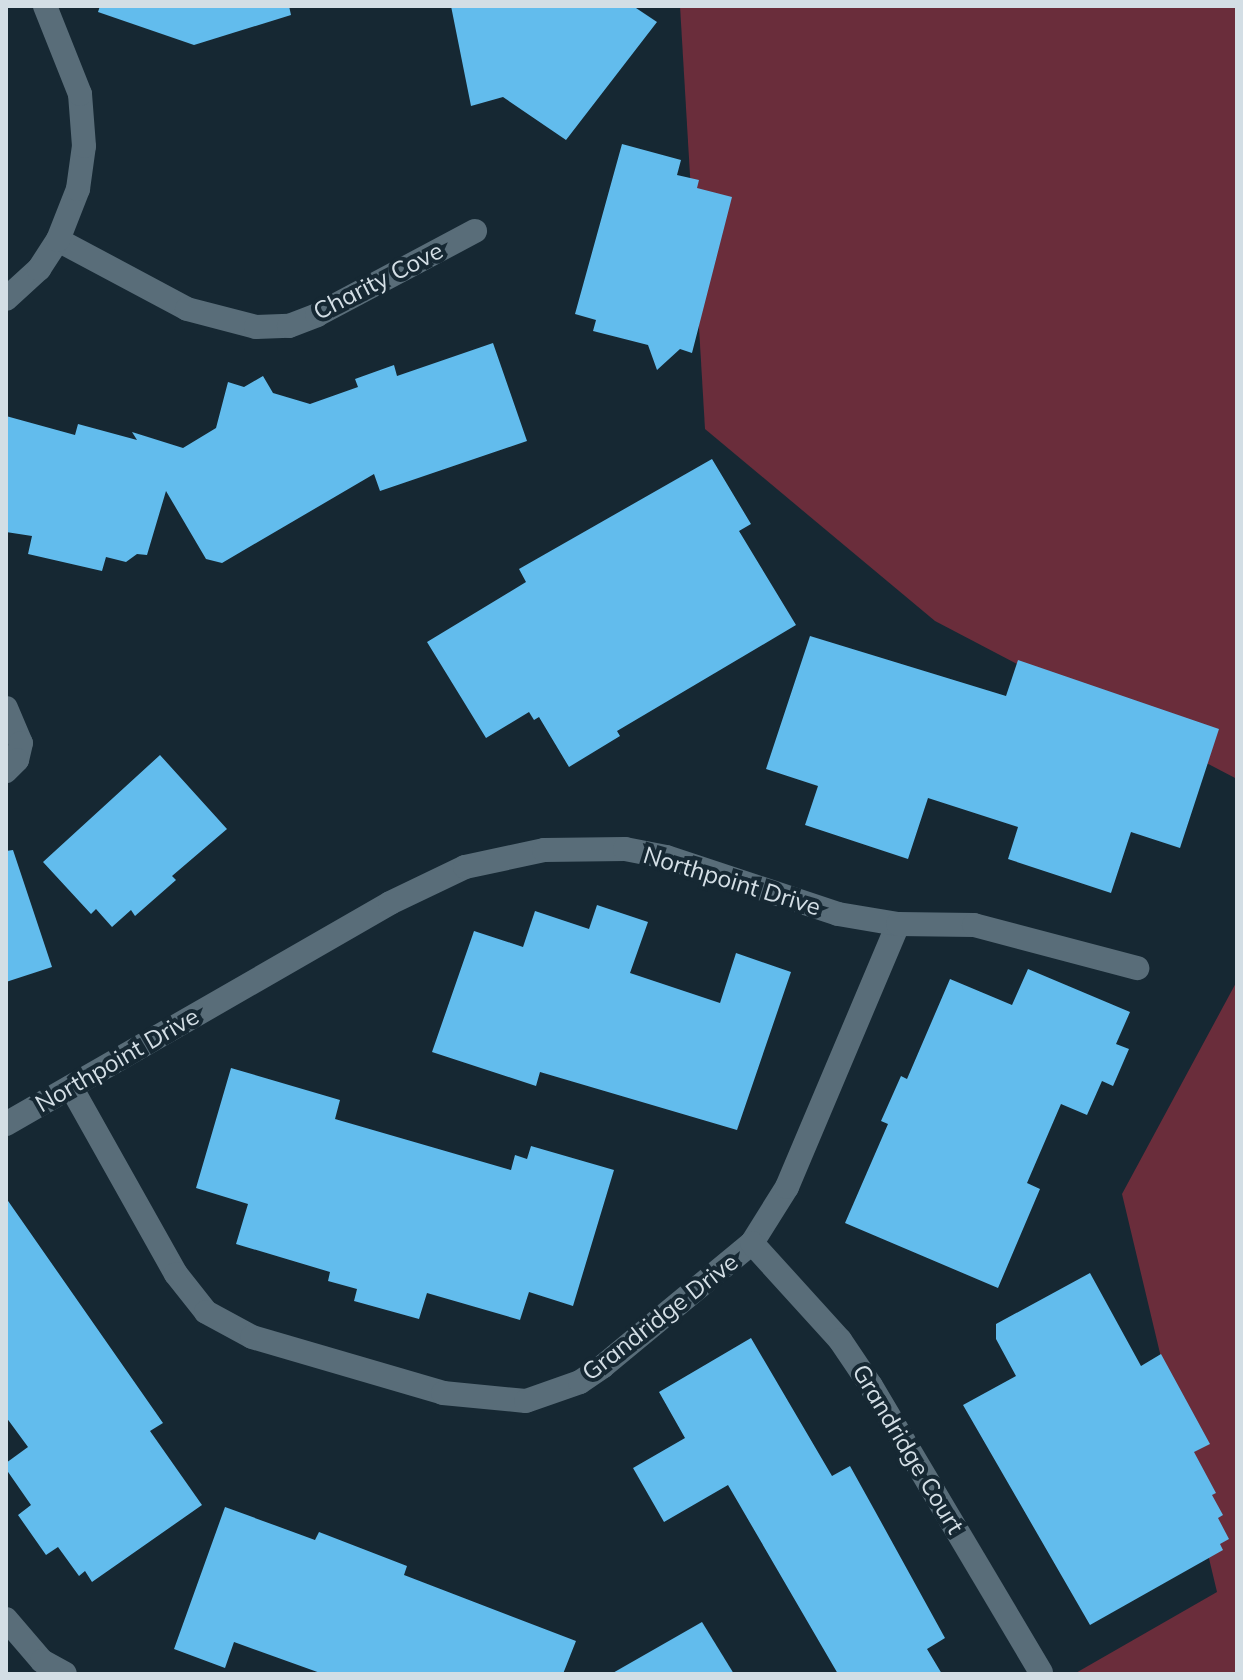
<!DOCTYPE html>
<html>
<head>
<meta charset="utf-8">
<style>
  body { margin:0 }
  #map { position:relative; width:1243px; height:1680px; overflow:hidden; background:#162833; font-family:Mulish,sans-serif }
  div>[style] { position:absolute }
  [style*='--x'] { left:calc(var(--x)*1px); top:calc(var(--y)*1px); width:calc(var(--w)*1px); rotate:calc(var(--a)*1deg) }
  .green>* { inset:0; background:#6a2d3b }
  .building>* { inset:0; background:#62bced }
  .minor>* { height:24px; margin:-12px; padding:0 12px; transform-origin:12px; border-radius:12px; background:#596d79 }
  span { translate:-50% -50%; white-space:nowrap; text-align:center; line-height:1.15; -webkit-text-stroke:8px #162833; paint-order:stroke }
  .street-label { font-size:24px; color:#d3dee5 }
  .frame { position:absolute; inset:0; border:8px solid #d3dee5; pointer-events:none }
</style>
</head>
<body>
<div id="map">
  <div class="green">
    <i style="clip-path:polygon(680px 6px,1237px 6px,1237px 779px,935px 621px,705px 429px)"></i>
    <i style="clip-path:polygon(1237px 981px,1237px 1674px,1074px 1674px,1217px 1592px,1122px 1194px)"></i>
  </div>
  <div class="building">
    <i style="clip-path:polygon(100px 6px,289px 6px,291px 15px,194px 45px,98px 12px)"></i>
    <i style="clip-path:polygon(451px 6px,633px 6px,657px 22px,566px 140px,503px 97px,471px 106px)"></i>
    <i style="clip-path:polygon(622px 144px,681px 160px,677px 175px,699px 180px,697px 188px,732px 197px,692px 353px,680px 349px,657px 370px,648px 345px,593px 331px,596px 320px,575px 314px)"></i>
    <i style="clip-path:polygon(493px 343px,527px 441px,380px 491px,374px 474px,222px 563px,206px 559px,166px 491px,147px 555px,137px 554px,126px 562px,106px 557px,102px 571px,28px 554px,32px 536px,6px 532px,6px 416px,75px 435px,78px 424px,137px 440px,132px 432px,183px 448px,216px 428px,228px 382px,244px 387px,263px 376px,273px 393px,310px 404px,358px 387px,355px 379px,394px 365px,397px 376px)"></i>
    <i style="clip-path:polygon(712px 459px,751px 524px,739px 531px,796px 625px,617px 731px,620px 736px,569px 767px,539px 717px,534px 720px,529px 712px,486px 738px,427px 642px,526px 582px,519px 569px)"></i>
    <i style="clip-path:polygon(810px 636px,1006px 696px,1018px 660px,1219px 729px,1180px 848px,1131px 832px,1111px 893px,1008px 859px,1018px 827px,928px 798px,908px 859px,805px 825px,818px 786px,766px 769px)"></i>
    <i style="clip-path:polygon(160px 755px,227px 829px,172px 876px,176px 880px,135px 916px,131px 910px,112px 927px,96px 909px,91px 914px,43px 862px)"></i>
    <i style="clip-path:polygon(13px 850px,52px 967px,6px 982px,6px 851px)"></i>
    <i style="clip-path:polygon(597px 905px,648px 922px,630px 973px,720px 1003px,736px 953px,791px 972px,737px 1130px,540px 1072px,536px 1086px,432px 1052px,474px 931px,523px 947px,535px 911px,589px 929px)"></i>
    <i style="clip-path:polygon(1028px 969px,1130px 1012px,1116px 1044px,1129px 1049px,1113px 1086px,1102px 1081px,1087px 1115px,1061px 1104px,1027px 1183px,1040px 1189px,998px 1288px,845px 1223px,888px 1124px,881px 1121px,901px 1076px,907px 1079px,950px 979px,1012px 1005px)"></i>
    <i style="clip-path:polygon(231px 1068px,340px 1100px,335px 1119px,511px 1170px,515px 1155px,527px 1159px,531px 1146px,614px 1170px,573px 1306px,529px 1292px,520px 1320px,427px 1293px,419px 1319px,354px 1301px,357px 1289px,328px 1281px,330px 1272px,236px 1244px,248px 1204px,196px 1188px)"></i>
    <i style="clip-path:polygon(6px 1198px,163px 1423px,150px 1431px,202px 1505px,92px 1582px,85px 1571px,79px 1576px,58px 1547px,46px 1555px,18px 1515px,31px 1505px,6px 1469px,6px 1463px,28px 1447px,6px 1417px)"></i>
    <i style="clip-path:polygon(1090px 1273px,1141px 1366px,1161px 1354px,1210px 1444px,1194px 1452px,1216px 1493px,1212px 1495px,1223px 1515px,1218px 1518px,1229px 1539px,1220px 1544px,1223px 1550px,1090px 1625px,963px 1405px,1016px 1376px,996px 1339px,996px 1324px)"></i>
    <i style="clip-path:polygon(751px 1338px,832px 1476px,850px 1466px,875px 1511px,945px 1638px,927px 1649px,942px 1674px,838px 1674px,728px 1485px,664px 1522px,633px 1468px,685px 1438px,659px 1392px)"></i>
    <i style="clip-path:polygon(225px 1507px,315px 1540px,319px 1532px,407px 1566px,404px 1575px,576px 1641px,563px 1674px,323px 1674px,234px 1642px,225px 1668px,174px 1649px)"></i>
    <i style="clip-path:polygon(702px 1622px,734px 1674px,611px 1674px)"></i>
  </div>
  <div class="minor">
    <i style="--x:58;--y:240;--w:146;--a:28.1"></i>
    <i style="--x:187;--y:309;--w:71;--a:14.6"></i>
    <i style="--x:256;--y:327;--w:33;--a:-2"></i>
    <i style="--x:289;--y:326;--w:30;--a:-21"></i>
    <i style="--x:317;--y:315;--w:179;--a:-28"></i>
    <i style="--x:6;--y:299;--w:45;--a:-42.3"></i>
    <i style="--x:39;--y:269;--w:35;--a:-57"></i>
    <i style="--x:58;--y:240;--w:55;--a:-68.6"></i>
    <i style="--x:78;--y:189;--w:43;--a:-82.1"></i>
    <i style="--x:84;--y:146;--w:52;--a:-94.4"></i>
    <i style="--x:80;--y:94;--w:95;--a:-111.7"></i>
    <i style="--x:6;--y:708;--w:38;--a:67"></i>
    <i style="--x:21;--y:743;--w:17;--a:103"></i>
    <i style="--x:17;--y:760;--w:16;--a:135"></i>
    <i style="--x:71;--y:1087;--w:214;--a:60.7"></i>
    <i style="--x:176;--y:1274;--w:48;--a:51.7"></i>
    <i style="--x:206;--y:1312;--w:52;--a:28.5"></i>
    <i style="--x:252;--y:1337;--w:199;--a:16.3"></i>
    <i style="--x:443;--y:1393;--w:83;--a:5.5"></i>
    <i style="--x:526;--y:1401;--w:57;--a:-19.4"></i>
    <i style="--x:580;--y:1382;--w:27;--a:-34"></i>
    <i style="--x:602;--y:1367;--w:195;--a:-39.6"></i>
    <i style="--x:752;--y:1243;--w:66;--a:-58"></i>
    <i style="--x:787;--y:1187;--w:285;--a:-67.1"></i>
    <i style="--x:6;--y:1124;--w:443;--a:-29.9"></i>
    <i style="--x:390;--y:903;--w:83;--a:-25.6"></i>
    <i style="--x:465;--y:867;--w:81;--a:-12.1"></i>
    <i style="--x:544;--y:850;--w:81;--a:-0.7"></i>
    <i style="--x:625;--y:849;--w:42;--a:11"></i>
    <i style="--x:666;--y:857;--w:181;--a:18.3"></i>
    <i style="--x:838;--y:914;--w:61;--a:9.5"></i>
    <i style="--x:898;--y:924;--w:76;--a:0.8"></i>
    <i style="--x:974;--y:925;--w:169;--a:14.8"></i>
    <i style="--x:752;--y:1243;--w:131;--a:47.8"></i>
    <i style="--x:840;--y:1340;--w:55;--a:56"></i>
    <i style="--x:871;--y:1386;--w:333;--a:59.3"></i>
    <i style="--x:6;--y:1619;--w:55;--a:49.4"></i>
    <i style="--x:42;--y:1661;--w:26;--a:29"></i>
  </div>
  <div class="street-label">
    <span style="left:378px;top:281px;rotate:-27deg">Charity Cove</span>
    <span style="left:732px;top:881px;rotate:17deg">Northpoint Drive</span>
    <span style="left:117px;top:1060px;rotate:-30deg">Northpoint Drive</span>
    <span style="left:660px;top:1317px;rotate:-38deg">Grandridge Drive</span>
    <span style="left:908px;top:1449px;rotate:59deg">Grandridge Court</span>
  </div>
  <div class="frame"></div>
</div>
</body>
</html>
